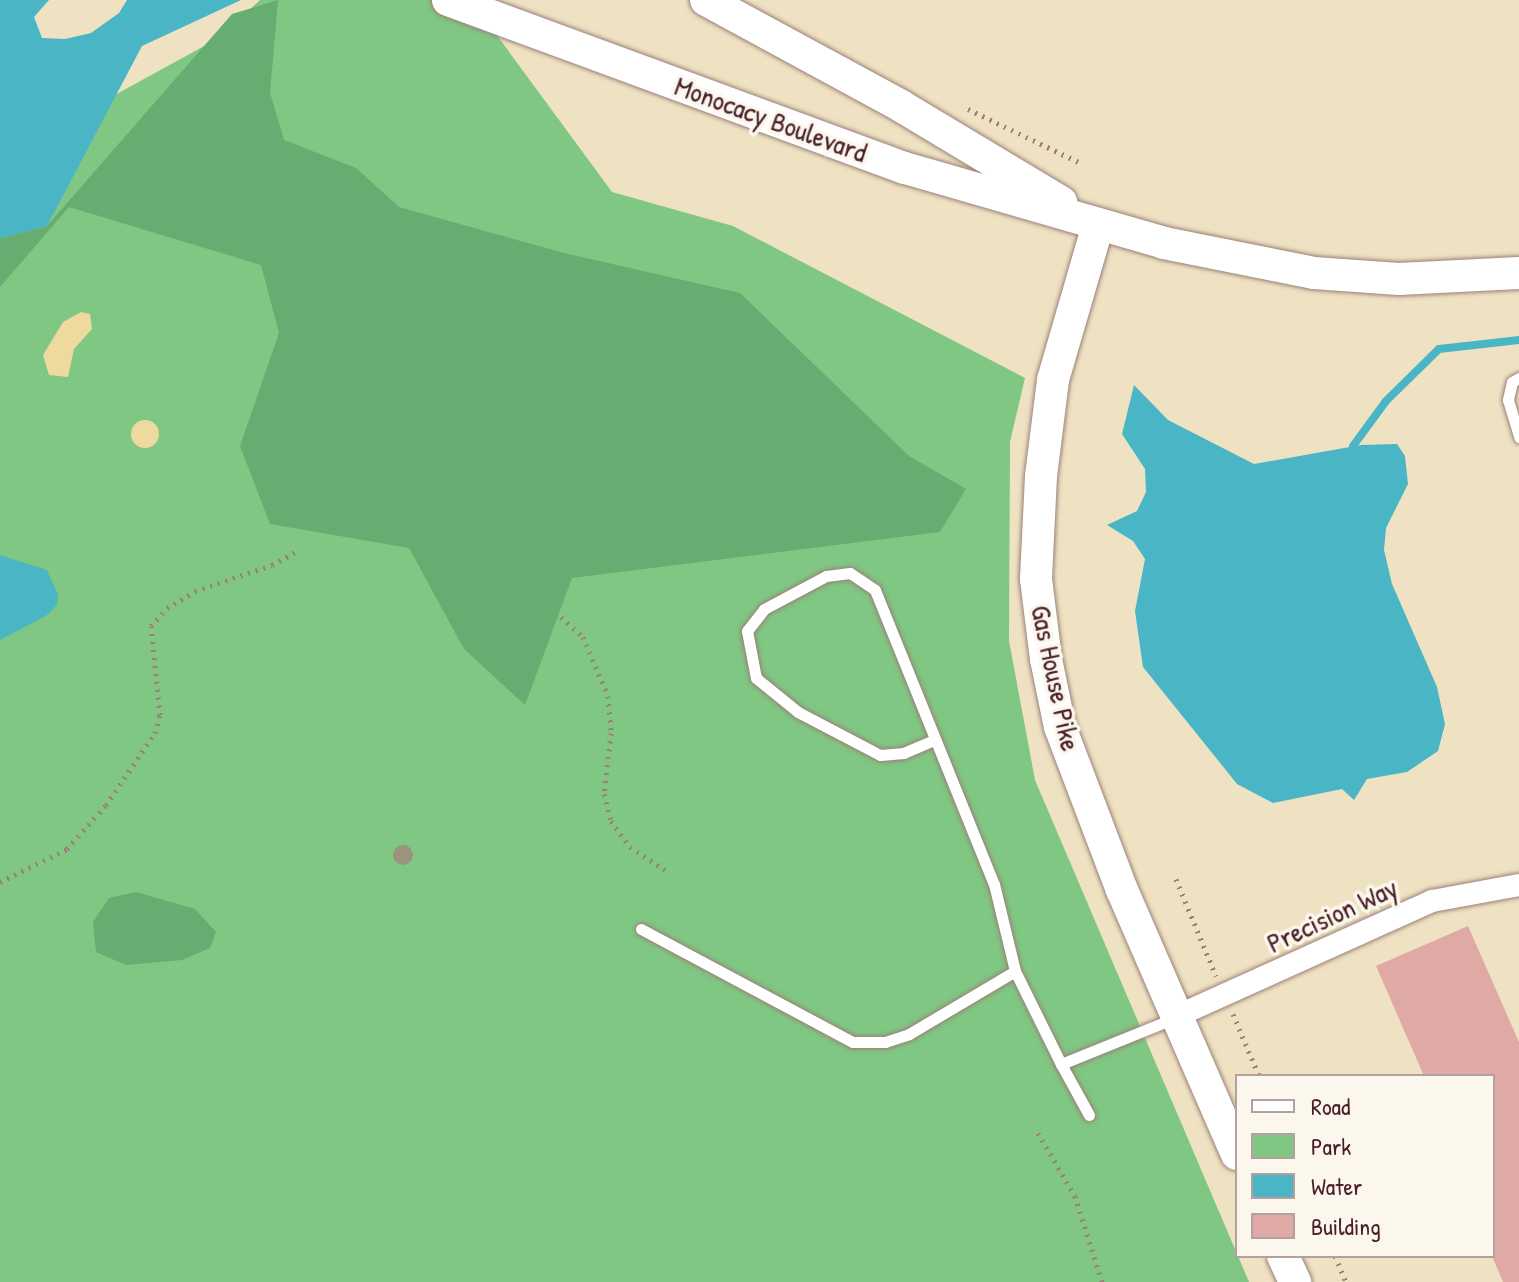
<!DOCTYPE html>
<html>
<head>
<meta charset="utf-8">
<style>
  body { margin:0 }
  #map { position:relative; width:1519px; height:1282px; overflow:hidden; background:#eee2c3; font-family:"Patrick Hand",sans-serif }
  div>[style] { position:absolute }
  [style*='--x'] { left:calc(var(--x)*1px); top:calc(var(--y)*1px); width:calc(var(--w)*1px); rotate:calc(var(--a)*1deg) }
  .green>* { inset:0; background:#7fc783 }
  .forest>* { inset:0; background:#67ac71 }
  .sand>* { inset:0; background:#eeda9e }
  .round { border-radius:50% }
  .water>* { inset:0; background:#4ab6c5 }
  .stream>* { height:8px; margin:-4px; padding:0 4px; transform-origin:4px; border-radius:4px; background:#4ab6c5 }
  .building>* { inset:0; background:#dfaaa5 }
  .path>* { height:5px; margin-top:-2.5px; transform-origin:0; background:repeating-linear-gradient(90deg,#9c8077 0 2px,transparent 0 8px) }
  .roads { filter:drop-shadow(0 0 2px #9c8077) drop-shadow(0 0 2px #9c8077) }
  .lane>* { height:11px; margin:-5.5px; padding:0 5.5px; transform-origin:5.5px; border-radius:5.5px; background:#fff }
  .street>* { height:22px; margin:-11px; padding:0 11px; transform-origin:11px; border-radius:11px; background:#fff }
  .secondary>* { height:32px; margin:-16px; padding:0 16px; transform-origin:16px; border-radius:16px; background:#fff }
  .trees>* { width:20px; height:20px; margin:-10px; border-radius:50%; background:#9d927e }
  span { translate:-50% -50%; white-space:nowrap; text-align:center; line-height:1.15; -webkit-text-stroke:7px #fbf7ec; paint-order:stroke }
  .street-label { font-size:28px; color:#4a1f2b }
  .legend { position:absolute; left:1235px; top:1074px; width:260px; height:184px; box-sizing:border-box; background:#fbf7ec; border:2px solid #b4a19f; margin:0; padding:10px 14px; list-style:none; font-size:24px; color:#4a1f2b }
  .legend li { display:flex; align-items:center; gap:16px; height:40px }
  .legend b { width:40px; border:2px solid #b4a19f }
</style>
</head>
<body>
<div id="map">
  <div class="green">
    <i style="clip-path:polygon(260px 0,471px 0,612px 192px,733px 226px,1025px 378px,1010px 442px,1009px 641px,1035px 780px,1249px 1282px,0 1282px,0 158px,217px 39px)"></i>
  </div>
  <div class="forest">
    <i style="clip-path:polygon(278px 0,270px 93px,284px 140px,356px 168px,399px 207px,564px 253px,740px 293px,909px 456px,966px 489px,940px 532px,572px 578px,525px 705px,464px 649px,409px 548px,270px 524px,240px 446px,279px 333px,261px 265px,69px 207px,0 287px,0 238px,47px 226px,232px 14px)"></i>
    <i style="clip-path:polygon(136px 892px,195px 909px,216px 932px,210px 948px,182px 960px,126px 965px,96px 952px,93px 922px,109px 898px)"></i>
  </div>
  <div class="sand">
    <i style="clip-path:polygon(81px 312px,90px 314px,92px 329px,74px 349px,68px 377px,49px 375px,43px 355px,63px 322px)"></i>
    <i class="round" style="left:131px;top:420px;width:28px;height:28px"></i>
  </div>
  <div class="water">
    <i style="clip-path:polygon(0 0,49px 0,34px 17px,42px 38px,65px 39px,91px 33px,119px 13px,127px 0,241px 0,142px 46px,47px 226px,0 238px)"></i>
    <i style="clip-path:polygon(1134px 385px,1168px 420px,1254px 464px,1361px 445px,1397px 444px,1405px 456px,1408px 484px,1386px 528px,1384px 550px,1392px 584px,1437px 687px,1445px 724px,1438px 751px,1407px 772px,1367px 779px,1354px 800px,1342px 789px,1273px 803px,1237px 784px,1143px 667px,1135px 611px,1145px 559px,1133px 541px,1107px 525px,1137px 511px,1146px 492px,1145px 469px,1122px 434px)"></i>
    <i style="clip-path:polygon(0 555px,47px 570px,58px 595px,57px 605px,46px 616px,0 640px)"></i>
  </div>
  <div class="stream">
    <i style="--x:1353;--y:446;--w:56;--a:-53.7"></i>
    <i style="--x:1386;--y:401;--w:74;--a:-44.5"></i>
    <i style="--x:1439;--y:349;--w:81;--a:-6.4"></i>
  </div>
  <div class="building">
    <i style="clip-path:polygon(1468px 926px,1519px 1042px,1519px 1282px,1503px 1282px,1492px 1256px,1493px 1076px,1424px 1076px,1376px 966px)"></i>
  </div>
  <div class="path">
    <i style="--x:968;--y:109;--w:127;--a:25.6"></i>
    <i style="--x:561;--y:617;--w:30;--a:42"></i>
    <i style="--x:583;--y:637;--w:64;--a:67"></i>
    <i style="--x:608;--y:696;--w:37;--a:85"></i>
    <i style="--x:611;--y:733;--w:61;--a:96.5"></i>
    <i style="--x:604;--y:794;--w:28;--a:75"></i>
    <i style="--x:611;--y:821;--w:32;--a:54"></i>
    <i style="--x:630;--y:847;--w:48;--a:33"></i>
    <i style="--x:1176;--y:879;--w:105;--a:67.6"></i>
    <i style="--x:0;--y:882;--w:75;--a:-26.2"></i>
    <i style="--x:67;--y:849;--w:59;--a:-48.4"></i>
    <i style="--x:106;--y:805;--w:87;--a:-55.8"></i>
    <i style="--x:155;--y:733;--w:19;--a:-74"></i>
    <i style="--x:160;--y:715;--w:89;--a:-95.8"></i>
    <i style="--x:151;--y:626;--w:24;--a:-48"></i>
    <i style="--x:167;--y:608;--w:33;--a:-31"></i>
    <i style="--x:195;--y:591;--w:81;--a:-18.7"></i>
    <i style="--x:272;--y:565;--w:26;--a:-29"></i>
    <i style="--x:1233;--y:1014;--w:67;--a:67.2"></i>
    <i style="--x:1038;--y:1133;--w:73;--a:59.6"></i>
    <i style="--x:1075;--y:1196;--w:90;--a:72.6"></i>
    <i style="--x:1335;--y:1256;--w:28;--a:67"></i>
  </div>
  <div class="roads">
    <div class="lane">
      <i style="--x:1519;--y:378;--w:8;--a:150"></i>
      <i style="--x:1512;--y:382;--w:18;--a:103"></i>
      <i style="--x:1508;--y:400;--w:39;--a:73"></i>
      <i style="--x:934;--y:740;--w:33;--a:157"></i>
      <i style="--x:904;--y:753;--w:24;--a:175"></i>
      <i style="--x:880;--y:755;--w:93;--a:-152.3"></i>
      <i style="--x:798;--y:712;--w:54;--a:-141"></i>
      <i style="--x:756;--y:678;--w:48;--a:-100.8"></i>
      <i style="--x:747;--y:631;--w:28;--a:-52"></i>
      <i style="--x:764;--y:609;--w:70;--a:-28"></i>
      <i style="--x:826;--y:576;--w:24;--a:-7"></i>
      <i style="--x:850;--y:573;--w:30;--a:34"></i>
      <i style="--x:875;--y:590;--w:317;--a:68"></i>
      <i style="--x:994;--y:884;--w:89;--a:76.4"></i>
      <i style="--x:1015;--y:971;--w:104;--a:63.7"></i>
      <i style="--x:641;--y:929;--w:240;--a:28.1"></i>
      <i style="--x:853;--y:1042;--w:32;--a:0"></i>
      <i style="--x:885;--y:1042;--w:25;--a:-18"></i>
      <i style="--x:909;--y:1034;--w:123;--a:-30.7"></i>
      <i style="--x:1089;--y:1115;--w:58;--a:-118.8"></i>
      <i style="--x:1061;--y:1064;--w:123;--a:-22"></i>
    </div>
    <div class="street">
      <i style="--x:1175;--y:1017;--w:282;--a:-24.3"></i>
      <i style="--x:1432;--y:901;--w:88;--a:-10.4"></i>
    </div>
    <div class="secondary">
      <i style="--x:448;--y:0;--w:487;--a:20.2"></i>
      <i style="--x:905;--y:168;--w:270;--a:16.1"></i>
      <i style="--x:1164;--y:243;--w:153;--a:11.3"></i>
      <i style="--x:1314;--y:273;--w:85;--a:4"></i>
      <i style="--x:1399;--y:279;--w:120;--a:-2.9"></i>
      <i style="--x:706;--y:0;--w:222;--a:28.5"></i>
      <i style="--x:901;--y:106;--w:187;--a:31"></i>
      <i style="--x:1098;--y:225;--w:161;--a:106.2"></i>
      <i style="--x:1053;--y:380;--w:97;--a:97.1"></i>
      <i style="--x:1041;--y:476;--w:103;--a:92.8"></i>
      <i style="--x:1036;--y:579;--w:81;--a:82.9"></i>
      <i style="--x:1046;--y:659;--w:69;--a:78.4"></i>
      <i style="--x:1060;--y:727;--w:174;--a:69.2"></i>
      <i style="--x:1122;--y:890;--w:288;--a:66.5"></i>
      <i style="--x:1283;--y:1256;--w:29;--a:65"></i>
    </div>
  </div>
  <div class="trees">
    <i style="left:403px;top:855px"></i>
  </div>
  <div class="street-label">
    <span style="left:771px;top:119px;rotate:20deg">Monocacy Boulevard</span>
    <span style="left:1056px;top:678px;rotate:78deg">Gas House Pike</span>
    <span style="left:1332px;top:915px;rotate:-25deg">Precision Way</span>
  </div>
  <ul class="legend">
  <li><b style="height:10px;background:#fff"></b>Road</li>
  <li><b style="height:22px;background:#7fc783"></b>Park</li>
  <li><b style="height:22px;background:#4ab6c5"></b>Water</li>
  <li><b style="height:22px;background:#dfaaa5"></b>Building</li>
  </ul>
</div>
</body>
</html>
